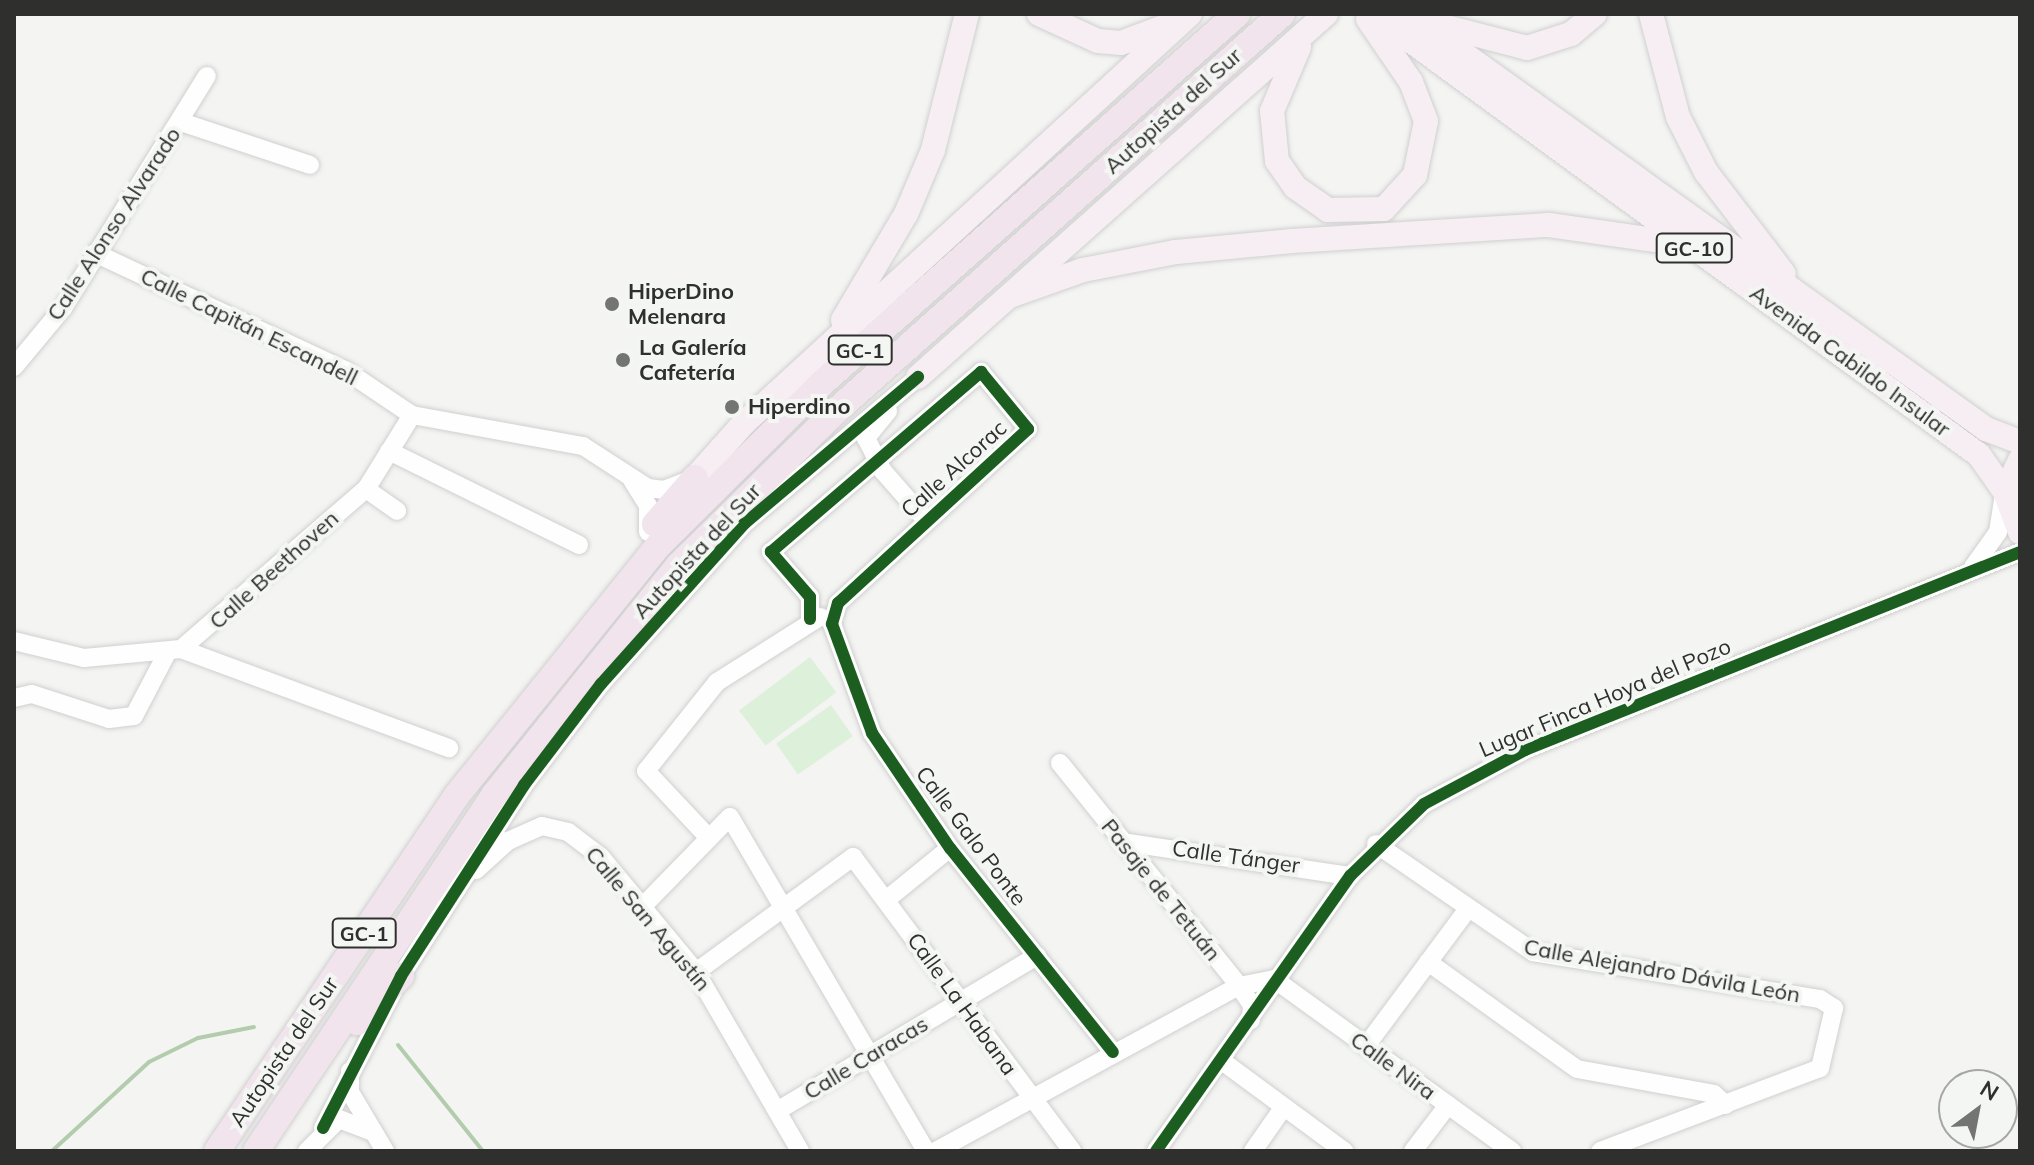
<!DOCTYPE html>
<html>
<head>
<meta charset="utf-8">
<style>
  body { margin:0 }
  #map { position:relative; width:2034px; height:1165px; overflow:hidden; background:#f4f5f3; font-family:Mulish,sans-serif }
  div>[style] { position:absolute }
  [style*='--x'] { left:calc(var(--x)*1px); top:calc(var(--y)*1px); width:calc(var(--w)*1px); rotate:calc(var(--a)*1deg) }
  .green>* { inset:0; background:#ddf0d9; transform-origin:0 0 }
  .stream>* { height:4px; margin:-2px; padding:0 2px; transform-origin:2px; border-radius:2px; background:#b3ccad }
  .roads { filter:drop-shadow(0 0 2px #cfd0cf) drop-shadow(0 0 2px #cfd0cf) }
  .minor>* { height:18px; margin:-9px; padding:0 9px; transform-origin:9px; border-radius:9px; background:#fdfefd }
  .major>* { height:24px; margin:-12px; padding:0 12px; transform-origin:12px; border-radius:12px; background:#f6eef3 }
  .highway>* { height:26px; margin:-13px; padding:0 13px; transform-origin:13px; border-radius:13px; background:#f1e4ed }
  .cycleway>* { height:12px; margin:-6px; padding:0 6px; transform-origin:6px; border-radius:6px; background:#1b5e20 }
  .dots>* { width:22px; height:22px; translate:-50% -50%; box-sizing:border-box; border:4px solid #f3f6f2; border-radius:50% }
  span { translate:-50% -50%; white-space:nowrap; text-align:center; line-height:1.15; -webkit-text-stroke:8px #f3f6f2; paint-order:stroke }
  .shield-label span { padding:2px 6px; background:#f3f6f2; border:2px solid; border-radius:6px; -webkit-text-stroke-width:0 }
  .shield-label { font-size:20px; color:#2f302e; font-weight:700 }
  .street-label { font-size:22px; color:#2f302e }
  .poi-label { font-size:22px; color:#2f302e; font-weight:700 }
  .left { translate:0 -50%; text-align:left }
  .frame { position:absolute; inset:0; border:16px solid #2f302e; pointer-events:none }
  .north { position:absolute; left:1938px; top:1069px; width:80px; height:80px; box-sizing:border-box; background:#f3f6f2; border:2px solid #a5a7a4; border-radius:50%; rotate:32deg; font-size:22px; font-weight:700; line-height:32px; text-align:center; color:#2f302e }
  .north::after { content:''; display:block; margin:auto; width:28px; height:36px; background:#747573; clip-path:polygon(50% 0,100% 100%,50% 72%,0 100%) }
</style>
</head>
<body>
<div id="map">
  <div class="green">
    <i style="left:810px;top:657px;width:44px;height:89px;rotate:53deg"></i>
    <i style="left:831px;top:705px;width:38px;height:67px;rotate:55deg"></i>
  </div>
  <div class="stream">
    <i style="--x:398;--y:1045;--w:136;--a:51.3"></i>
    <i style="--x:52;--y:1151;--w:132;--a:-42.5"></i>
    <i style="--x:149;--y:1062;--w:55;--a:-26.1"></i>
    <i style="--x:198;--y:1038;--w:57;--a:-11.1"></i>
  </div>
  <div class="roads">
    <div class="minor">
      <i style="--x:181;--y:122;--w:136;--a:18.4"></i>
      <i style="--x:95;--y:253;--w:276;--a:25.1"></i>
      <i style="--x:345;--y:370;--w:81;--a:33.9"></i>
      <i style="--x:412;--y:415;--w:174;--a:10.3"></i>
      <i style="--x:583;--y:446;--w:77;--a:32.9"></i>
      <i style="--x:648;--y:488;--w:16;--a:7"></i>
      <i style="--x:664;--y:490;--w:30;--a:-21"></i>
      <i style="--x:14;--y:367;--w:77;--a:-50.3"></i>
      <i style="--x:63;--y:308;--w:273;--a:-58.2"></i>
      <i style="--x:888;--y:411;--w:35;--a:129"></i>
      <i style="--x:866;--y:438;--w:36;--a:63"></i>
      <i style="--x:882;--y:470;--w:67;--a:48.7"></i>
      <i style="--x:389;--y:451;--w:212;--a:26.3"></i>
      <i style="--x:632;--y:480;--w:31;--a:58"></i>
      <i style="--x:648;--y:506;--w:26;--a:90"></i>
      <i style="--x:366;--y:489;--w:38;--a:35"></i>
      <i style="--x:1973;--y:567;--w:43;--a:-54.5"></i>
      <i style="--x:1998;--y:532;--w:38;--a:-81"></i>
      <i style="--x:810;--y:619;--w:22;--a:-90"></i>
      <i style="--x:810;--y:597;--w:60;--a:-130.9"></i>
      <i style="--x:771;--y:552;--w:277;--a:-40.6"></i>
      <i style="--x:981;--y:372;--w:74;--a:50.5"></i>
      <i style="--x:1028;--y:429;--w:258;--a:137.5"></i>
      <i style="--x:838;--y:603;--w:22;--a:106"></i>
      <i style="--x:832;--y:624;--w:116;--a:69.8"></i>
      <i style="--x:872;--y:733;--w:139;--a:55.9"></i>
      <i style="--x:950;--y:848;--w:261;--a:51.4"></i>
      <i style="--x:14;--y:641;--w:72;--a:13.7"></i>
      <i style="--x:84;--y:658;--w:97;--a:-5.3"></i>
      <i style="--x:181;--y:649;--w:286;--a:20.3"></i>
      <i style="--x:181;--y:649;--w:245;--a:-40.9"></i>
      <i style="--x:366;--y:489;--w:87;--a:-58.1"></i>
      <i style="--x:14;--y:698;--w:18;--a:-13"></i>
      <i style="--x:32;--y:694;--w:81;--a:18"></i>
      <i style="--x:109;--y:719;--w:25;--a:-7"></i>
      <i style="--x:134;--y:716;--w:71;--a:-62.4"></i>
      <i style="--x:1060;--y:763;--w:286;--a:51.2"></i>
      <i style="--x:1239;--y:986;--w:23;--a:56"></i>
      <i style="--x:1252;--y:1005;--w:15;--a:94"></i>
      <i style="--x:709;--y:838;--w:92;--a:-133.2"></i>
      <i style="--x:646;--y:771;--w:114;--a:-51.4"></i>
      <i style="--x:717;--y:682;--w:122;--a:-32.3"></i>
      <i style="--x:1122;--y:842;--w:231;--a:8.5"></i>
      <i style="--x:1376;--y:844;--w:191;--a:34.5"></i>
      <i style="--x:1533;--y:952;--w:291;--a:9.3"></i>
      <i style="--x:1820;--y:999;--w:17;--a:33"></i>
      <i style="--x:1834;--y:1008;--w:62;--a:103.1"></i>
      <i style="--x:1820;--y:1068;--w:235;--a:159.3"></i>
      <i style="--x:476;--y:870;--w:43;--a:-42.2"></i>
      <i style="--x:508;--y:841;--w:37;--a:-24"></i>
      <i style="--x:542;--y:826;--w:27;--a:13"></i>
      <i style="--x:568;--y:832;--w:41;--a:37.1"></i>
      <i style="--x:601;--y:857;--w:149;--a:50.4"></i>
      <i style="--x:696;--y:972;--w:207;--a:59.8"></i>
      <i style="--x:886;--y:900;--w:82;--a:-39.1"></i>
      <i style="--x:643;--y:906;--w:124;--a:-45.7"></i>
      <i style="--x:730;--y:817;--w:387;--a:59.6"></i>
      <i style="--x:1428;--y:962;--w:183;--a:35.7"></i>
      <i style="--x:1577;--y:1069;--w:139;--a:10.3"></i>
      <i style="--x:1714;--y:1094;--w:16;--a:43"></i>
      <i style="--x:696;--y:972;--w:195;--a:-36.2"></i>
      <i style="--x:853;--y:857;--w:367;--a:53.3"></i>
      <i style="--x:1274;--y:979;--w:294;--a:35.9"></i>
      <i style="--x:1366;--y:1046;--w:169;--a:-53.4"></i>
      <i style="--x:1222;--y:1061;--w:152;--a:36.4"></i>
      <i style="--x:350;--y:1071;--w:21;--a:90"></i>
      <i style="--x:350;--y:1092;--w:69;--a:59.3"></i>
      <i style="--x:777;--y:1111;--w:303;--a:-30.8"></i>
      <i style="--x:323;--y:1128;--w:171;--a:-62.8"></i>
      <i style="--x:401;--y:976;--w:227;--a:-57.2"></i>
      <i style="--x:524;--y:785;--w:127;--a:-52.7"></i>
      <i style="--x:601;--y:684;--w:215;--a:-48.2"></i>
      <i style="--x:744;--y:524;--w:228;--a:-40.2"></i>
      <i style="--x:307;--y:1151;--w:45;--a:-45"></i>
      <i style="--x:339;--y:1119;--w:33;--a:21"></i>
      <i style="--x:936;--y:1151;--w:345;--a:-28.6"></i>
      <i style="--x:1239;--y:986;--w:36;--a:-11"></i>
      <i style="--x:1156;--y:1151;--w:337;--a:-54.8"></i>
      <i style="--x:1350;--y:876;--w:103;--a:-44.2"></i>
      <i style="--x:1424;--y:804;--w:115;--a:-28.1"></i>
      <i style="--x:1525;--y:750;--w:533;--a:-21.8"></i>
      <i style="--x:1253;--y:1151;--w:52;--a:-55.1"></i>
      <i style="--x:1413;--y:1151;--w:58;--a:-52.7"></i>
    </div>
    <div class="major">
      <i style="--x:1039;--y:14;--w:65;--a:24.6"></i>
      <i style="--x:1098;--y:41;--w:23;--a:5"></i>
      <i style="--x:1121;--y:43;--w:51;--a:-20.6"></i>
      <i style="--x:1374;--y:14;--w:749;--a:36.09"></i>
      <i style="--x:1979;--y:455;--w:45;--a:54.9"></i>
      <i style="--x:1408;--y:14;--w:712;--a:35.68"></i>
      <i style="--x:1986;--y:429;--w:36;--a:21"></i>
      <i style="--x:1651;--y:14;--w:106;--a:75.3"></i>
      <i style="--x:1678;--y:117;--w:62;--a:63"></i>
      <i style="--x:1706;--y:172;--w:128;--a:52.6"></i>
      <i style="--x:1435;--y:24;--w:95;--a:14.6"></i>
      <i style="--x:1527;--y:48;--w:46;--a:-17.7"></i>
      <i style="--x:1571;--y:34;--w:31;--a:-40"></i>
      <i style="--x:1299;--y:47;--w:69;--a:112.9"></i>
      <i style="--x:1272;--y:111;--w:50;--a:84.3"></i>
      <i style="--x:1277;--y:161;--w:32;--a:55"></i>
      <i style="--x:1295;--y:187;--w:40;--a:34.9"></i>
      <i style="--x:1328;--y:210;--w:56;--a:-1"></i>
      <i style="--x:1384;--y:209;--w:46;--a:-47.6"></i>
      <i style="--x:1415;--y:175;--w:55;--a:-78.5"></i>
      <i style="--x:1426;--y:121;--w:42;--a:-111"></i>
      <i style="--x:1411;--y:82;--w:76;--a:-124.3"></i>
      <i style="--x:1010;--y:296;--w:77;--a:-19.6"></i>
      <i style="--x:1083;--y:270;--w:95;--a:-11"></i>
      <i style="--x:1176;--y:252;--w:117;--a:-5.4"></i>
      <i style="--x:1292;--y:241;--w:257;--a:-3.6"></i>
      <i style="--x:1549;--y:225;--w:134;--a:8.1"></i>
      <i style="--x:843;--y:320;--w:123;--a:-59.3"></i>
      <i style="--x:906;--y:214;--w:69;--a:-67.1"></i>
      <i style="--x:933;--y:150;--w:140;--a:-76"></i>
      <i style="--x:918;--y:377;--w:546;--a:-41.66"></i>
      <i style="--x:2020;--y:460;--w:35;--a:115"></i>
      <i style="--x:2005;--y:492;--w:43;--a:69.4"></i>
      <i style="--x:695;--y:478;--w:74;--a:-48.3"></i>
      <i style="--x:744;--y:423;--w:605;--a:-42.52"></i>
    </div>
    <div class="highway">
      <i style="--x:655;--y:524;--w:61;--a:-49"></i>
      <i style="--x:357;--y:1022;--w:64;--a:-46.3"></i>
      <i style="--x:217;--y:1151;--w:429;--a:-56"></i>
      <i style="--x:457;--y:795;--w:321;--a:-51.1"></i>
      <i style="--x:659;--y:545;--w:228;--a:-44.8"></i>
      <i style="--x:821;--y:384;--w:557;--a:-41.65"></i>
      <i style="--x:256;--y:1151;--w:428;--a:-56.2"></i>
      <i style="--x:494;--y:795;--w:295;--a:-51.2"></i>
      <i style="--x:679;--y:565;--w:221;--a:-44.5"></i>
      <i style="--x:837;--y:410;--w:596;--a:-41.67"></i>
    </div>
  </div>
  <div class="cycleway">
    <i style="--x:810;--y:619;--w:22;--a:-90"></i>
    <i style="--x:810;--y:597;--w:60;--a:-130.9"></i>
    <i style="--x:771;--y:552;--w:277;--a:-40.6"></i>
    <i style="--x:981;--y:372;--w:74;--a:50.5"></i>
    <i style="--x:1028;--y:429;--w:258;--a:137.5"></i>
    <i style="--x:838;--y:603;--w:22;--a:106"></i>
    <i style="--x:832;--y:624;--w:116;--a:69.8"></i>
    <i style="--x:872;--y:733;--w:139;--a:55.9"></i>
    <i style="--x:950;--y:848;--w:261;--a:51.4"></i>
    <i style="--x:323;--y:1128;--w:171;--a:-62.8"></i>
    <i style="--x:401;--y:976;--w:227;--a:-57.2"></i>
    <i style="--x:524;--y:785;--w:127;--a:-52.7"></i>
    <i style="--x:601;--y:684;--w:215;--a:-48.2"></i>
    <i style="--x:744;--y:524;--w:228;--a:-40.2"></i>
    <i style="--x:1156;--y:1151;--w:337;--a:-54.8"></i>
    <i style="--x:1350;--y:876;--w:103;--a:-44.2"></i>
    <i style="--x:1424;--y:804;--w:115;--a:-28.1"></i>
    <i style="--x:1525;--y:750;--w:533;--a:-21.8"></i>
  </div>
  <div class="dots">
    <i style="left:612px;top:304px;background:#747573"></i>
    <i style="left:623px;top:360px;background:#747573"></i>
    <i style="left:732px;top:407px;background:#747573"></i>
  </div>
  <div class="shield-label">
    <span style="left:1694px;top:248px">GC-10</span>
    <span style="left:860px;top:350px">GC-1</span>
    <span style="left:364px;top:933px">GC-1</span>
  </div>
  <div class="street-label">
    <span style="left:1173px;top:111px;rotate:-42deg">Autopista del Sur</span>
    <span style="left:114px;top:224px;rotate:-57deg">Calle Alonso Alvarado</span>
    <span style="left:249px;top:327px;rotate:26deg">Calle Capitán Escandell</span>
    <span style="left:1850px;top:361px;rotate:36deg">Avenida Cabildo Insular</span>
    <span style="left:954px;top:469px;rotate:-42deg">Calle Alcorac</span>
    <span style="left:697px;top:551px;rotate:-47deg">Autopista del Sur</span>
    <span style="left:274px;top:570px;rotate:-42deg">Calle Beethoven</span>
    <span style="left:1605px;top:698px;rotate:-23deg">Lugar Finca Hoya del Pozo</span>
    <span style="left:971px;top:836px;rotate:53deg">Calle Galo Ponte</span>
    <span style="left:1236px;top:857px;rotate:8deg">Calle Tánger</span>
    <span style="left:1161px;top:890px;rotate:51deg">Pasaje de Tetuán</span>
    <span style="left:648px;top:919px;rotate:50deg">Calle San Agustín</span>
    <span style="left:1662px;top:971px;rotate:10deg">Calle Alejandro Dávila León</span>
    <span style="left:962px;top:1004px;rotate:54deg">Calle La Habana</span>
    <span style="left:284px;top:1052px;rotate:-56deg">Autopista del Sur</span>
    <span style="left:866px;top:1058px;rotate:-31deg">Calle Caracas</span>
    <span style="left:1393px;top:1066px;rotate:36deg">Calle Nira</span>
  </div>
  <div class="poi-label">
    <span class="left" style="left:628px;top:304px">HiperDino<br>Melenara</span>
    <span class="left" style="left:639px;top:360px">La Galería<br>Cafetería</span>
    <span class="left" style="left:748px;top:407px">Hiperdino</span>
  </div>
  <div class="frame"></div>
  <div class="north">N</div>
</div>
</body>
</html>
